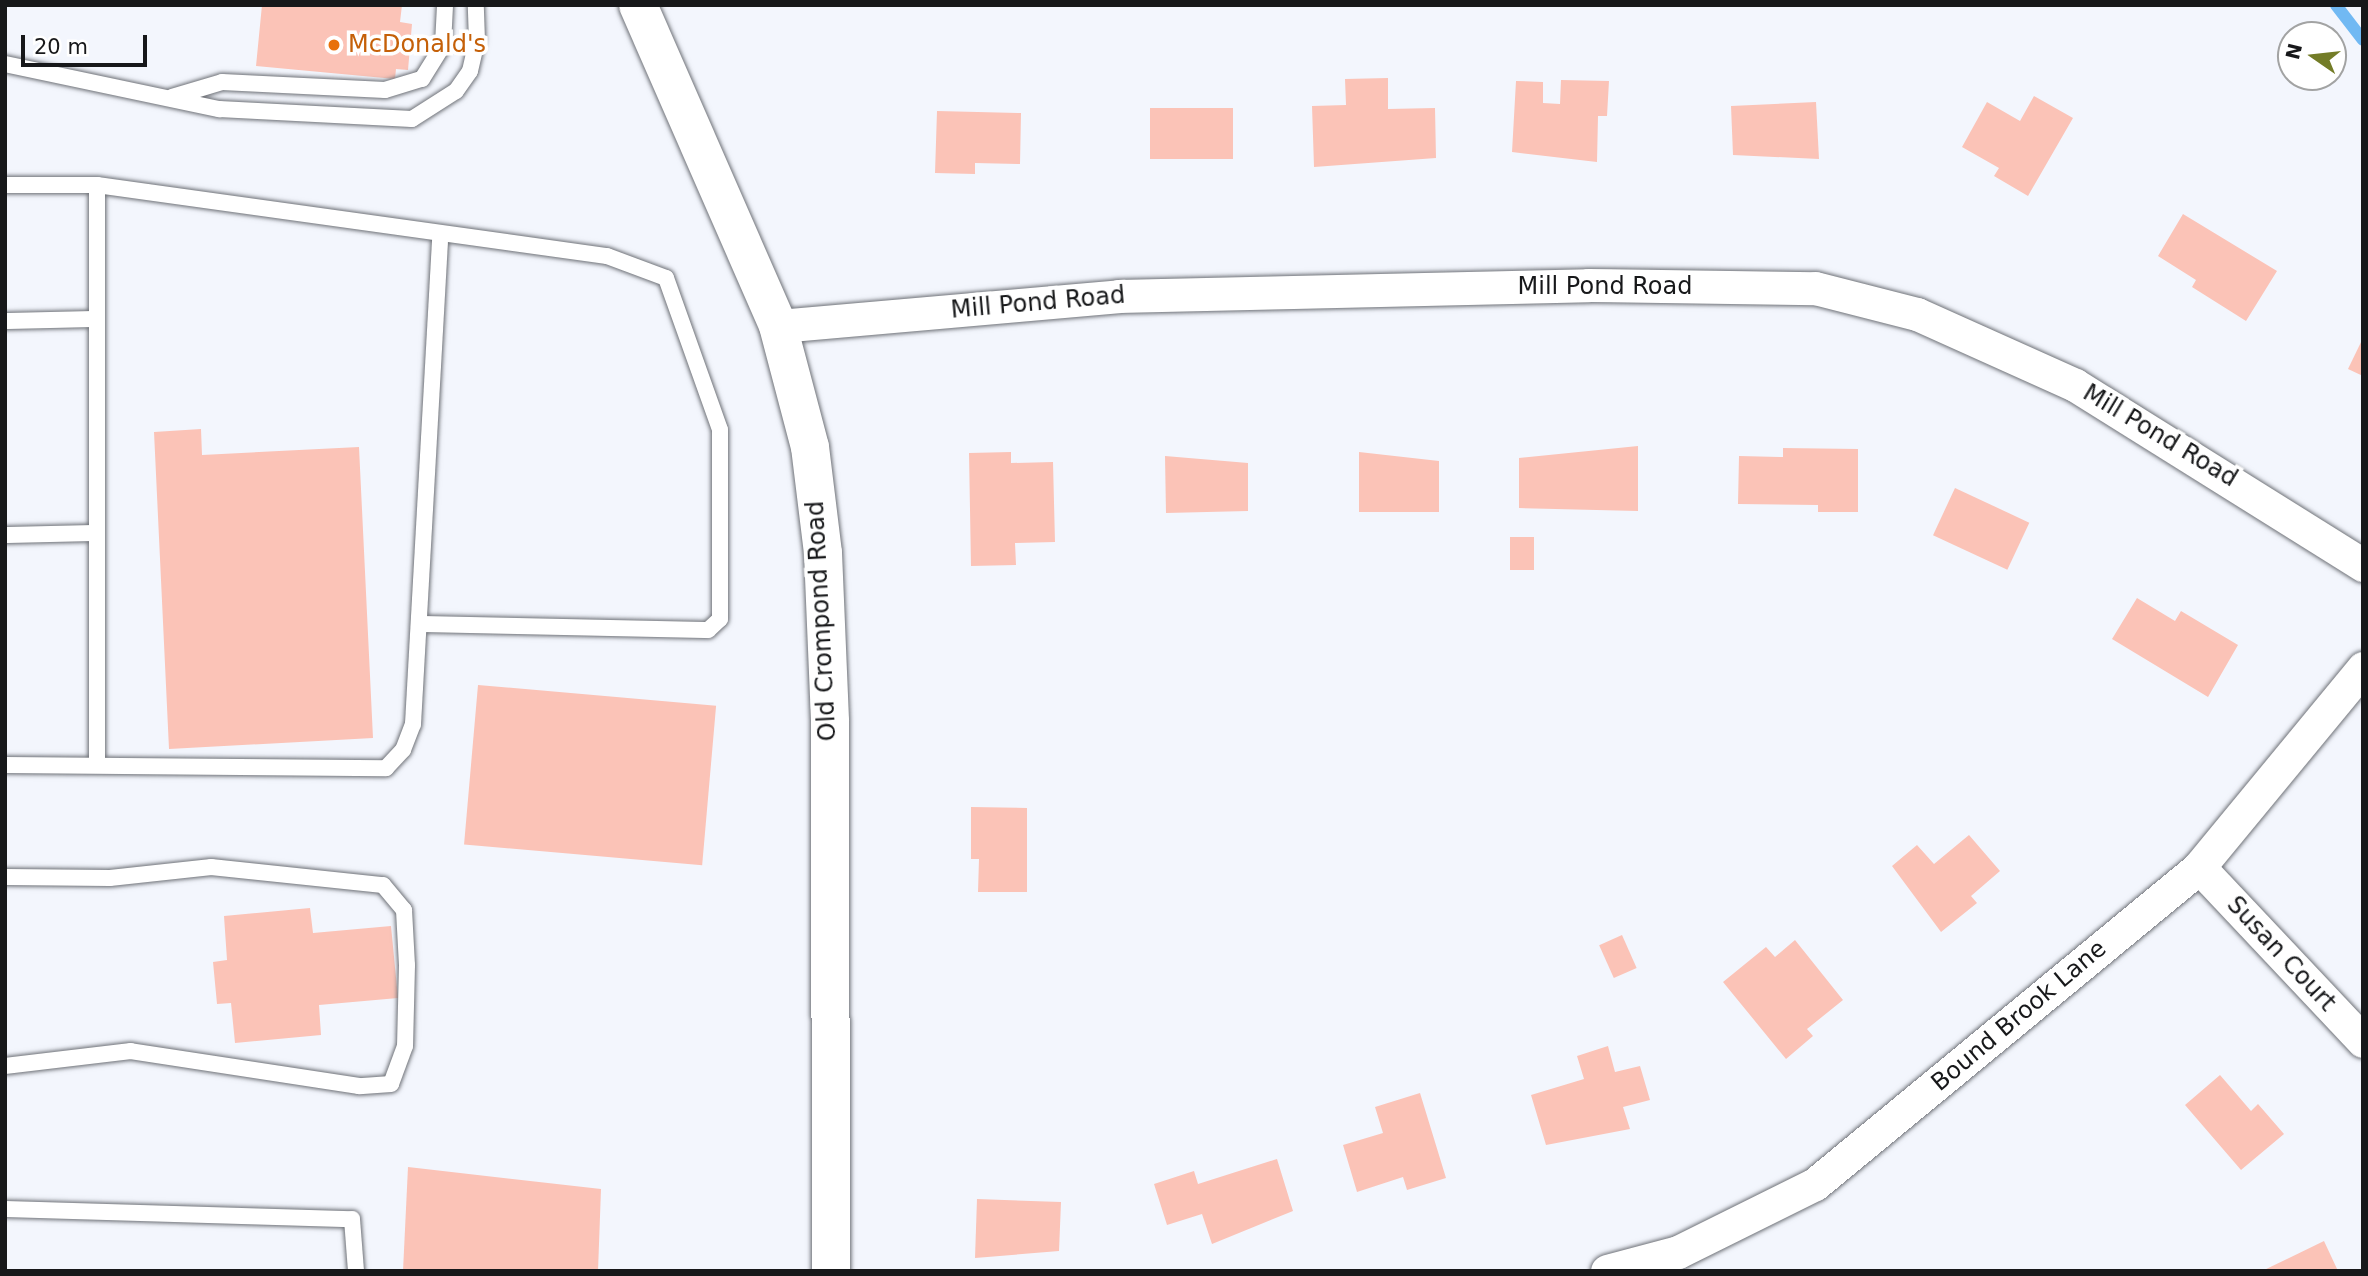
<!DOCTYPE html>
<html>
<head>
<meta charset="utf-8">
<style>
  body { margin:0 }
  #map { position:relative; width:2368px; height:1276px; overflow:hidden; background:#f3f6fd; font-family:"DejaVu Sans",sans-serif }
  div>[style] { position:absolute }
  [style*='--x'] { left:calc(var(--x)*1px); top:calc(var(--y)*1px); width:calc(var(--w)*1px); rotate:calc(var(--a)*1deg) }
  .stream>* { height:12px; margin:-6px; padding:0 6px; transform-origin:6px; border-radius:6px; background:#71b9f3 }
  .building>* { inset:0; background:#fbc3b7; transform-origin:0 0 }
  .roads { filter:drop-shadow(0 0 2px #6f7278) drop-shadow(0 0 2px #6f7278) }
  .service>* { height:16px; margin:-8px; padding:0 8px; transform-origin:8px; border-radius:8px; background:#fff }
  .minor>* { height:33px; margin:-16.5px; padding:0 16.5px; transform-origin:16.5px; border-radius:16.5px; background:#fff }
  .tertiary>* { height:38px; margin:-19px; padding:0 19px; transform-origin:19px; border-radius:19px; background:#fff }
  .dots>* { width:19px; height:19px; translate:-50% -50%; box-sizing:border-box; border:4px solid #fff; border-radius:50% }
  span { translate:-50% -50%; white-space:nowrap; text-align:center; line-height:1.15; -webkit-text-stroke:7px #fff; paint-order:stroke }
  .food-label { font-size:24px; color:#c56008 }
  .left { translate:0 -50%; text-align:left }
  .street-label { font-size:24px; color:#17181a }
  .frame { position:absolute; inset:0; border:7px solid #17181a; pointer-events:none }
  .north { position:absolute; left:2277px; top:21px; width:70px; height:70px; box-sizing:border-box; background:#fff; border:2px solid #a2a3a3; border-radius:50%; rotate:284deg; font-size:19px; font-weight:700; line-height:28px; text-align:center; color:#17181a }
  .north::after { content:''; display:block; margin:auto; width:24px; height:32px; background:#737c27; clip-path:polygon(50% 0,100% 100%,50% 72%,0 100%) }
  .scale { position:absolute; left:21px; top:35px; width:126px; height:32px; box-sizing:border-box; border:4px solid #17181a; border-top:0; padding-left:9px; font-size:21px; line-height:24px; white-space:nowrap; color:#17181a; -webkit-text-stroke:5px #fff; paint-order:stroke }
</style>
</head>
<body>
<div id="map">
  <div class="stream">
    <i style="--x:2336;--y:5;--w:44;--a:52.4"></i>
  </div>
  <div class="building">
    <i style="clip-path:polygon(262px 5px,402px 5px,400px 22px,412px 24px,408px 70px,396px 69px,395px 79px,256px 66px)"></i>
    <i style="clip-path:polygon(1388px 78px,1388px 109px,1435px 108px,1436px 158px,1314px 167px,1312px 106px,1346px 105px,1345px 79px)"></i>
    <i style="clip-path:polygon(1561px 80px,1609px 81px,1607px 116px,1598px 116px,1597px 162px,1512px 152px,1516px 81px,1543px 82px,1543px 103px,1560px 104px)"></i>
    <i style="clip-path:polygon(2034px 96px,2073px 118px,2028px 196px,1994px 176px,1999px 168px,1962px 147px,1987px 102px,2020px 121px)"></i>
    <i style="clip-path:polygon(1816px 102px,1819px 159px,1733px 155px,1731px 106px)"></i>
    <i style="left:1233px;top:108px;width:51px;height:83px;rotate:90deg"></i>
    <i style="clip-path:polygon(937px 111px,1021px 113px,1020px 164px,975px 163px,975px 174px,935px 173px)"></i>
    <i style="clip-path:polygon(2183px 214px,2277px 271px,2246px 321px,2192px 287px,2196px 280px,2158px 256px)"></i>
    <i style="clip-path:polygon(2363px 338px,2363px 376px,2348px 369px)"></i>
    <i style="clip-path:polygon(201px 429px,202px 455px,359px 447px,373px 738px,169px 749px,154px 432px)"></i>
    <i style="clip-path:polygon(1638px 446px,1638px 511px,1519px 508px,1519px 458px)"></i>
    <i style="clip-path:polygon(1783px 448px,1858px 449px,1858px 512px,1818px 512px,1818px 505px,1738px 504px,1739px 456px,1783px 457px)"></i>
    <i style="clip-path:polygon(1011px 452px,1011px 463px,1053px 462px,1055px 542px,1015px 543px,1016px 565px,971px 566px,969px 453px)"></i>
    <i style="clip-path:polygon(1359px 452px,1439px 461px,1439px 512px,1359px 512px)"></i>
    <i style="clip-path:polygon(1165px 456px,1248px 463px,1248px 511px,1166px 513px)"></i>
    <i style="left:1955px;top:488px;width:82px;height:52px;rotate:25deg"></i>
    <i style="left:1510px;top:537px;width:24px;height:33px"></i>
    <i style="clip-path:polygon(2137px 598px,2175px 621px,2181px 611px,2238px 645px,2208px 697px,2112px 639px)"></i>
    <i style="left:478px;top:685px;width:239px;height:160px;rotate:5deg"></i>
    <i style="clip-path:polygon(971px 807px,1027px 808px,1027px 892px,978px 892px,979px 859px,971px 859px)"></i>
    <i style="clip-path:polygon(1969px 835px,2000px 871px,1971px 896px,1977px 903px,1941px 932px,1892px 866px,1917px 845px,1934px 864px)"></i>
    <i style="clip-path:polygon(310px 908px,313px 933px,391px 926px,398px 998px,319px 1005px,321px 1035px,235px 1043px,231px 1003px,217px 1004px,213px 962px,227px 960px,224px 916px)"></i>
    <i style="left:1622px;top:935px;width:36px;height:25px;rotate:66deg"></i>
    <i style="clip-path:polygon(1795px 940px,1843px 1000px,1807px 1029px,1813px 1036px,1786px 1059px,1723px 982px,1766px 947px,1775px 957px)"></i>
    <i style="clip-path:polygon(1608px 1046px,1615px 1072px,1640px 1066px,1650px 1100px,1623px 1107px,1630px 1129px,1546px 1145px,1531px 1095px,1584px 1079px,1577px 1056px)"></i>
    <i style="clip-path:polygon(2220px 1075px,2251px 1111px,2258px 1104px,2284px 1134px,2241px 1170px,2185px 1105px)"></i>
    <i style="clip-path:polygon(1420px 1093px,1446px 1178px,1407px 1190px,1403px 1177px,1357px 1192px,1343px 1145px,1383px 1133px,1375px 1107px)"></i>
    <i style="clip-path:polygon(1277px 1159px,1293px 1211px,1212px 1244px,1202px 1214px,1167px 1225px,1154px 1184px,1194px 1171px,1198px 1184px)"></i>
    <i style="clip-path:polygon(408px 1167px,601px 1189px,598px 1271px,403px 1271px)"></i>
    <i style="clip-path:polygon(977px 1199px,1061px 1202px,1059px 1251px,975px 1258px)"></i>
    <i style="clip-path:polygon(2324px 1241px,2338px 1271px,2262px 1271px)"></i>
  </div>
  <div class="roads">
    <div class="service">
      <i style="--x:5;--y:64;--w:219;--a:11.9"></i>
      <i style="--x:219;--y:109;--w:193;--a:3"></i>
      <i style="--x:412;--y:119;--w:52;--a:-32.5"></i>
      <i style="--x:456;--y:91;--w:24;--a:-55"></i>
      <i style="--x:470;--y:71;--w:31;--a:-77"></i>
      <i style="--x:477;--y:41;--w:36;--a:-92"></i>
      <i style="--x:172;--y:97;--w:52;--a:-16.7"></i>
      <i style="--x:222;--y:82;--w:163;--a:2.8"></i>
      <i style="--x:385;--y:90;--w:39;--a:-17"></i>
      <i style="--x:422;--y:79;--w:40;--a:-58"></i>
      <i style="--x:443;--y:45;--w:40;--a:-87.1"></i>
      <i style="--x:5;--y:185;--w:92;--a:0"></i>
      <i style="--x:97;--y:185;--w:515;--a:7.93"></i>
      <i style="--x:607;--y:256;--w:63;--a:20.4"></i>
      <i style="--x:666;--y:278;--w:161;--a:70.4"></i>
      <i style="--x:720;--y:430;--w:189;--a:90"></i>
      <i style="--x:720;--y:619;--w:16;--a:137"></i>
      <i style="--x:708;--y:630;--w:289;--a:-178.8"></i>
      <i style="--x:5;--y:321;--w:91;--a:-1.3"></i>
      <i style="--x:5;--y:535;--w:91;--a:-1.3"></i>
      <i style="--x:97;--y:762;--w:577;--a:-90"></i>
      <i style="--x:5;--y:765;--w:381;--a:0.5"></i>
      <i style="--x:386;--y:768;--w:25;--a:-47"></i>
      <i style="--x:403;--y:750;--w:28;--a:-69"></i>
      <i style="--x:413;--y:724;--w:490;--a:-86.8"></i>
      <i style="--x:5;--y:877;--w:105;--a:0.5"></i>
      <i style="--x:110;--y:878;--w:102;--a:-6.2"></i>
      <i style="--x:211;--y:867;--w:173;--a:6"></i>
      <i style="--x:383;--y:885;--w:33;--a:50"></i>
      <i style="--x:404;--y:910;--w:55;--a:86.9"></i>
      <i style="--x:407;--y:965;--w:81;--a:91.4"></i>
      <i style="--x:405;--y:1046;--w:40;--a:110.2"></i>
      <i style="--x:391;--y:1084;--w:32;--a:176"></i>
      <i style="--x:359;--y:1086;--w:231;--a:-171.3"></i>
      <i style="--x:131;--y:1051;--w:127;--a:173.2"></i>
      <i style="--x:5;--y:1209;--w:347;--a:1.7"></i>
      <i style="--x:352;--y:1219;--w:52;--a:85.6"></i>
    </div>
    <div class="minor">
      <i style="--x:778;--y:326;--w:341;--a:-5"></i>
      <i style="--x:1118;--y:296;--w:470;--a:-1.3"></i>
      <i style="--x:1588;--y:285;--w:227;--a:0.8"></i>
      <i style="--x:1815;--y:288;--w:105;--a:14.3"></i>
      <i style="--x:1917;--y:314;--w:173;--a:24.2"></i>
      <i style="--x:2075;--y:385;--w:340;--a:32"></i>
      <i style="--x:2199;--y:867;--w:239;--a:46.7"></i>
      <i style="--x:1607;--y:1271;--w:73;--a:-15"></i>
      <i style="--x:1678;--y:1252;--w:153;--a:-26.4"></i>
      <i style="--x:1815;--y:1184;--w:498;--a:-39.5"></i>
      <i style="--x:2199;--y:867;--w:258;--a:-50.5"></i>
    </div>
    <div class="tertiary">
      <i style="--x:638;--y:5;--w:350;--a:66.4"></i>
      <i style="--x:778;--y:326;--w:125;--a:75.2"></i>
      <i style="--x:810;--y:447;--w:107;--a:83"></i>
      <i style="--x:823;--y:553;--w:169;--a:87.6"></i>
      <i style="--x:830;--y:722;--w:549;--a:89.9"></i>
    </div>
  </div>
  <div class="dots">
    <i style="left:334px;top:45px;background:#e8710a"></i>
  </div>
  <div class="food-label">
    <span class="left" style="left:348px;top:45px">McDonald's</span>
  </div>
  <div class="street-label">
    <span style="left:1605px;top:287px">Mill Pond Road</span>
    <span style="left:1038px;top:303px;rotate:-5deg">Mill Pond Road</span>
    <span style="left:2160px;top:436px;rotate:31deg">Mill Pond Road</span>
    <span style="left:822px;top:621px;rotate:-93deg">Old Crompond Road</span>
    <span style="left:2281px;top:954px;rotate:47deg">Susan Court</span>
    <span style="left:2019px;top:1016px;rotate:-40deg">Bound Brook Lane</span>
  </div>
  <div class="frame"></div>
  <div class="north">N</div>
  <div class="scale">20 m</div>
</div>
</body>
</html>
